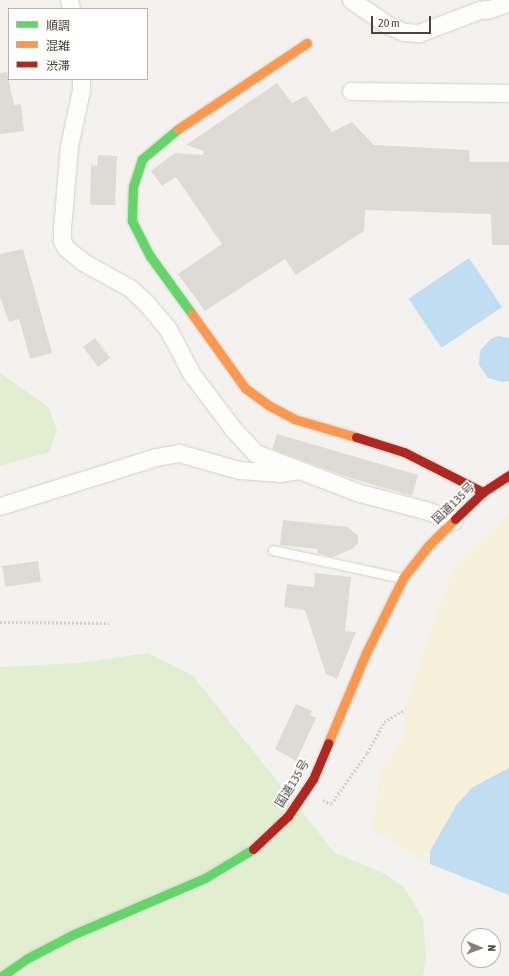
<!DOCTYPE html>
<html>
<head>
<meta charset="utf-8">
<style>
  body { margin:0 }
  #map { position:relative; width:509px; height:976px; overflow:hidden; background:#f4f2ee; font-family:"Asap Condensed","Noto Sans JP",sans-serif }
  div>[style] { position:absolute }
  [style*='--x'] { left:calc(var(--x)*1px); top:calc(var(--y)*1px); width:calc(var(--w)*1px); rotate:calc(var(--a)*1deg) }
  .green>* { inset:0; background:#e1eecf }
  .sand>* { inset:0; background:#f7f0da }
  .water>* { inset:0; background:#c0ddf1; transform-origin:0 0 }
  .building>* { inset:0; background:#dedbd6; transform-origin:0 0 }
  .path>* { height:2.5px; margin-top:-1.25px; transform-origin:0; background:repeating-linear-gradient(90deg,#d3d2cc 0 2px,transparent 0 4px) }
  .roads { filter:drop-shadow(0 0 1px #d2d0cb) drop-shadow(0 0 1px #d2d0cb) }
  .lane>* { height:9px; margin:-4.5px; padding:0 4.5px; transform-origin:4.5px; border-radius:4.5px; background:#fdfdfc }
  .street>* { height:17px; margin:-8.5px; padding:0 8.5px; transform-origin:8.5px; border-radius:8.5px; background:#fdfdfc }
  .fast>* { height:9px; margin:-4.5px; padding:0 4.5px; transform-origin:4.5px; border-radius:4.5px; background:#63d668 }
  .slow>* { height:9px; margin:-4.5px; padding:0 4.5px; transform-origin:4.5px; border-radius:4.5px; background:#ff974d }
  .jam>* { height:9px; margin:-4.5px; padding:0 4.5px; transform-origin:4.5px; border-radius:4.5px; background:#b3261e }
  span { translate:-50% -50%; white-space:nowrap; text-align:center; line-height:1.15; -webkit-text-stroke:3.5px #fff; paint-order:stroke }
  .street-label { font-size:12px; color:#4b4439 }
  .legend { position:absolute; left:8px; top:8px; width:140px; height:72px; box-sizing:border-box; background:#fff; border:1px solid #b7b4b0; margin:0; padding:5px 7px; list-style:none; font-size:12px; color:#4b4439 }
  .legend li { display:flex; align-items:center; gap:8px; height:20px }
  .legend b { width:20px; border:1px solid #b7b4b0 }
  .north { position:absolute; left:461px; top:928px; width:40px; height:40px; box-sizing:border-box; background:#fff; border:1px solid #b7b4b0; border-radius:50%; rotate:91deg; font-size:11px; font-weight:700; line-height:16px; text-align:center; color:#4b4439 }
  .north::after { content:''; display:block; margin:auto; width:14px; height:18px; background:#868178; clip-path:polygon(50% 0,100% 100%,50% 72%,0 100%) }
  .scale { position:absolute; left:371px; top:16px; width:60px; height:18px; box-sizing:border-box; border:2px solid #4b4439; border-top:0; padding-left:5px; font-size:12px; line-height:14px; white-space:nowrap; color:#4b4439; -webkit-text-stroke:3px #fff; paint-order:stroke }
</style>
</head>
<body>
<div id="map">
  <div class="green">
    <i style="clip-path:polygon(0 373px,48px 407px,57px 430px,49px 452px,0 466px)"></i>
    <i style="clip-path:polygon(148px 653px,193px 676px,335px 853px,383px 873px,404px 887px,423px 919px,426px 956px,423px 976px,0 976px,0 667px,79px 663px)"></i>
  </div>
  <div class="sand">
    <i style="clip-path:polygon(509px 513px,509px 768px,473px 787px,457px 804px,430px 851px,430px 864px,372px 829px,381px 769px,406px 736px,404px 710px,454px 566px)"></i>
  </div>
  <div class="water">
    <i style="left:469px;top:258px;width:59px;height:73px;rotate:56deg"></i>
    <i style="clip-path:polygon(498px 336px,509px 338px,509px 381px,502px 382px,488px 378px,479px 365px,480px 350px,491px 339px)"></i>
    <i style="clip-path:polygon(509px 768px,509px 895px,430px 864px,430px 851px,457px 804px,473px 787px)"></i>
  </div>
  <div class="building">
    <i style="clip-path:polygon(7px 72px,14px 105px,21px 104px,24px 131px,0 134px,0 73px)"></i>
    <i style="clip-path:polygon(277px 83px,292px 103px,306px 96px,332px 132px,352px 122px,374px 145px,469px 150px,470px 162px,509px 162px,509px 245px,492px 245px,491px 214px,365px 210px,364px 231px,296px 275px,285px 259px,205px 311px,178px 274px,222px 244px,176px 177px,162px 186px,151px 171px,175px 153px,203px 155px,204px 151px,186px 145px)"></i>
    <i style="clip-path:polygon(98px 155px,117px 156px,115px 205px,90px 205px,91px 165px,97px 166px)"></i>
    <i style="clip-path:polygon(23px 249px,52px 353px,30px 359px,19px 319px,9px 322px,0 297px,0 254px)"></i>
    <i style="left:95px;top:338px;width:25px;height:15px;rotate:53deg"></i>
    <i style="clip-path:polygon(277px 434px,418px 475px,412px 496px,344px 476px,272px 449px)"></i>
    <i style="clip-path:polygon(283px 520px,348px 527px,358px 536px,358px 543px,352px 549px,333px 557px,317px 553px,318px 549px,280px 545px)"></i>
    <i style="left:38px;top:561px;width:21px;height:36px;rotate:82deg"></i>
    <i style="clip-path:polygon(315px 573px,351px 577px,345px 631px,356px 632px,337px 679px,326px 674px,305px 610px,284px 607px,287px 584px,314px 587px)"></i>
    <i style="clip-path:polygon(296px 704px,312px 711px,310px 715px,316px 718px,296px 761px,275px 749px)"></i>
  </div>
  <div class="path">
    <i style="--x:0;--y:622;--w:109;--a:0.5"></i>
    <i style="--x:323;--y:800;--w:9;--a:27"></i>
    <i style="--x:331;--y:804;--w:62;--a:-54.8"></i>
    <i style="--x:367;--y:753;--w:35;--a:-61"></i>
    <i style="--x:384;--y:722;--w:23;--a:-31"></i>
  </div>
  <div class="roads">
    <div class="lane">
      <i style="--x:273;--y:550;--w:133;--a:12.2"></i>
    </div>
    <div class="street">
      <i style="--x:69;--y:0;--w:9;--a:77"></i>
      <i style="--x:351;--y:0;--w:45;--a:34"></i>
      <i style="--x:388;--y:25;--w:17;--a:24"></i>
      <i style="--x:404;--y:32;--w:15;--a:4"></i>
      <i style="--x:419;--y:33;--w:65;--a:-20.7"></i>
      <i style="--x:480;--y:10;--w:10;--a:-6"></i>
      <i style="--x:490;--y:9;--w:20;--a:-20"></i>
      <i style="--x:81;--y:79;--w:11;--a:90"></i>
      <i style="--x:81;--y:90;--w:57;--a:102.1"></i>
      <i style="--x:69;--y:146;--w:81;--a:94.9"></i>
      <i style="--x:62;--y:227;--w:14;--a:90"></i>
      <i style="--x:62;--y:241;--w:9;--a:58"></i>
      <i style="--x:67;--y:249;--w:21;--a:39"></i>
      <i style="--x:83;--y:262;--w:54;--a:29"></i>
      <i style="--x:130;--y:288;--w:23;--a:43"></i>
      <i style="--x:147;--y:304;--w:33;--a:50"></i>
      <i style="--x:168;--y:329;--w:50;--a:62.4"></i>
      <i style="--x:191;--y:373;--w:70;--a:53.1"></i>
      <i style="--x:233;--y:429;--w:33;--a:47"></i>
      <i style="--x:255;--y:453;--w:112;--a:20.9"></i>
      <i style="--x:360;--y:493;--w:67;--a:14.7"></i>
      <i style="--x:425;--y:510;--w:31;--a:19"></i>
      <i style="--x:351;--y:91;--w:158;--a:0.7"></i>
      <i style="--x:0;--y:506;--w:164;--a:-17.4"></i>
      <i style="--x:156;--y:457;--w:23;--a:-10"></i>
      <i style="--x:179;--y:453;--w:62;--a:15.8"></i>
      <i style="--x:239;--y:470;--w:39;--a:4"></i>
      <i style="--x:278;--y:473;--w:17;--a:-7"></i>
    </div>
    <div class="fast">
      <i style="--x:178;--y:129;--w:47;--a:140.2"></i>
      <i style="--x:142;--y:159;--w:28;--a:108"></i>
      <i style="--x:133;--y:186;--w:35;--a:92"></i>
      <i style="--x:132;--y:221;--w:39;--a:63"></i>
      <i style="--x:150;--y:256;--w:72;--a:54.1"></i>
      <i style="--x:2;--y:976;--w:29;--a:-35"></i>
      <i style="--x:26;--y:959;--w:52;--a:-27.6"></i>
      <i style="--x:72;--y:935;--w:145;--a:-23.2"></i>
      <i style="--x:205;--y:878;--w:56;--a:-31.1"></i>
    </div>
    <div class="slow">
      <i style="--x:178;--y:129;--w:155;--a:-33.7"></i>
      <i style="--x:192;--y:314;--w:91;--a:54.4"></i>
      <i style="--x:245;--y:388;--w:29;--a:36"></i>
      <i style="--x:268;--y:405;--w:30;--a:28"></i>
      <i style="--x:294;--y:419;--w:65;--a:16.2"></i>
      <i style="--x:328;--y:743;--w:98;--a:-67.1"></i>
      <i style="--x:366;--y:653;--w:84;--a:-63.7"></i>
      <i style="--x:403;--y:578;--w:41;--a:-52"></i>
      <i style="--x:428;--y:546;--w:38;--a:-45"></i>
    </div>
    <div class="jam">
      <i style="--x:356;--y:437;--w:50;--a:17.4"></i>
      <i style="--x:404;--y:452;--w:89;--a:26.9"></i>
      <i style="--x:455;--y:519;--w:39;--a:-44"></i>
      <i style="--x:483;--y:492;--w:31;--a:-33"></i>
      <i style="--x:253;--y:849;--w:48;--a:-43.3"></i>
      <i style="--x:288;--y:816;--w:45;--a:-56"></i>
      <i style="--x:313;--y:779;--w:39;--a:-67"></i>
    </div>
  </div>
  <div class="street-label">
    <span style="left:454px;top:504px;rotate:-44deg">国道135号</span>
    <span style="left:293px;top:784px;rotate:-59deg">国道135号</span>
  </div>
  <ul class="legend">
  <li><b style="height:5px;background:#63d668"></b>順調</li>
  <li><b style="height:5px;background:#ff974d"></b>混雑</li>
  <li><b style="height:5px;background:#b3261e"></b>渋滞</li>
  </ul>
  <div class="north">N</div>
  <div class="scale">20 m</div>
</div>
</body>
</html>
